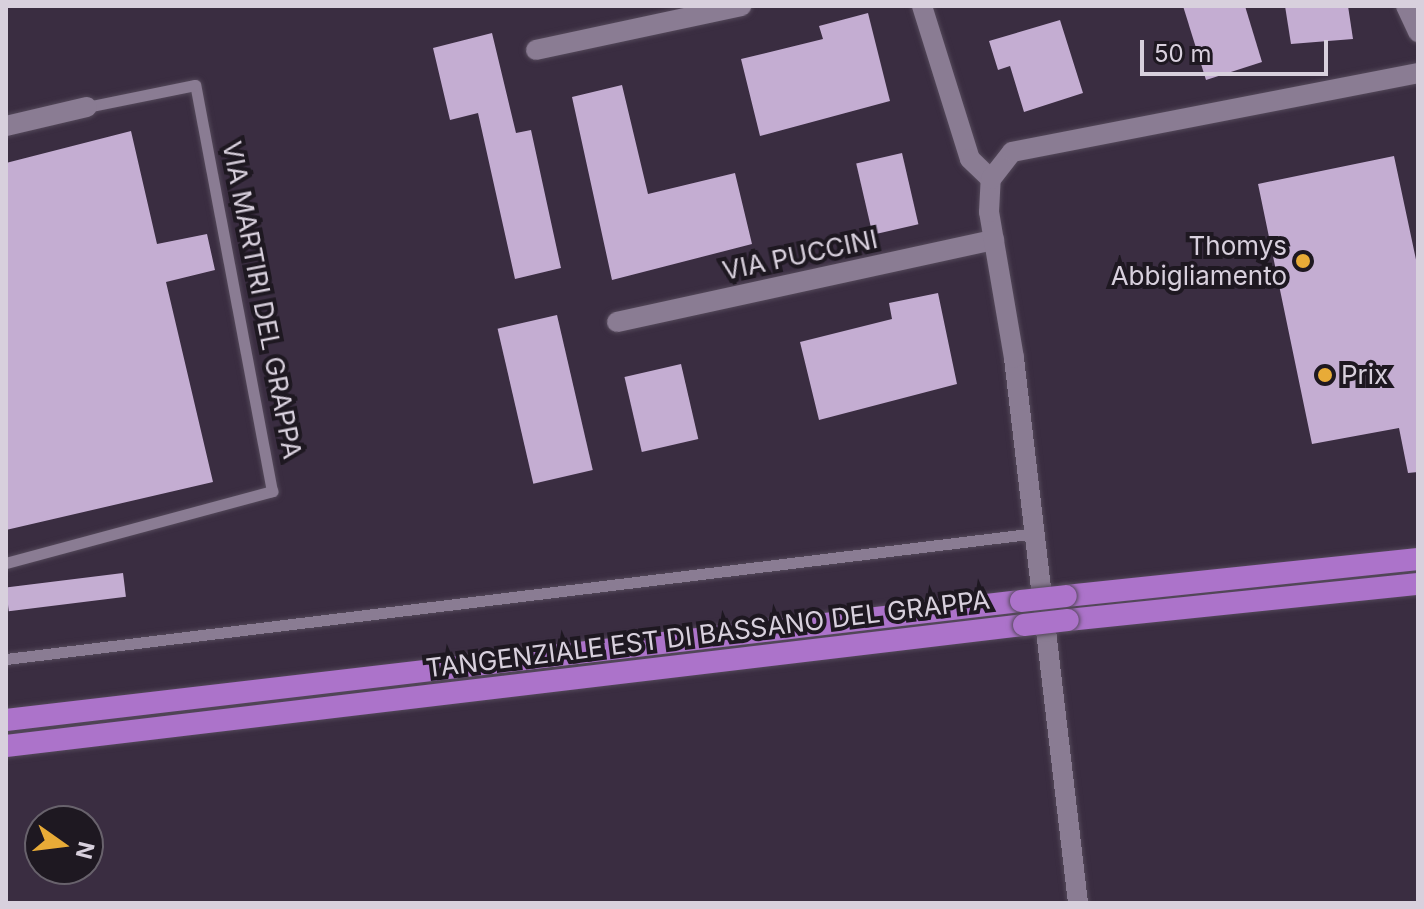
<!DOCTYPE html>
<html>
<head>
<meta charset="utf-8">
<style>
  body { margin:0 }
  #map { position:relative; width:1424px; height:909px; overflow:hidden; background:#3a2d41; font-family:Inter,sans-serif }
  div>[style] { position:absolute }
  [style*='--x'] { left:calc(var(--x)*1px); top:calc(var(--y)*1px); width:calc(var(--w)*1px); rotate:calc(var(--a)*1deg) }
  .building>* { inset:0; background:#c4add2; transform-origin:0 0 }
  .roads { filter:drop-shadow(0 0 2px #54495a) drop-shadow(0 0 2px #54495a) }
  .service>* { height:11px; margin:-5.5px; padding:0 5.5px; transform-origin:5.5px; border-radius:5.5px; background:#8a7c93 }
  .minor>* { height:20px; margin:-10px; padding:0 10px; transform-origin:10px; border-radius:10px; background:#8a7c93 }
  .tertiary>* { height:20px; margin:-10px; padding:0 10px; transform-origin:10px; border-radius:10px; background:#8a7c93 }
  .trunk>* { height:22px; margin:-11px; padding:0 11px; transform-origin:11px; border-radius:11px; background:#ac73ca }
  .bridges { filter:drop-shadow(0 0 2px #54495a) drop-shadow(0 0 2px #54495a) }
  .trunk-bridge>* { height:22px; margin:-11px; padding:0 11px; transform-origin:11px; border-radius:11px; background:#ac73ca }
  .dots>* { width:22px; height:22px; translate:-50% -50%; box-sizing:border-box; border:4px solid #1e1821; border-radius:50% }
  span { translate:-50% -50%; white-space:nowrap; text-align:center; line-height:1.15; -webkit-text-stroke:8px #1e1821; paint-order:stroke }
  .poi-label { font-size:26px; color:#d8d0dd }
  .right { translate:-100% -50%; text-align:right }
  .left { translate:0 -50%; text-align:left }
  .street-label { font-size:26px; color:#d8d0dd }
  .frame { position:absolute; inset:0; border:8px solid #d8d0dd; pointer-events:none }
  .north { position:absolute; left:24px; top:805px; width:80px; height:80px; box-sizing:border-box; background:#1e1821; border:2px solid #68626c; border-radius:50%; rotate:104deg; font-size:22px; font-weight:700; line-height:32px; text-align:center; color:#d8d0dd }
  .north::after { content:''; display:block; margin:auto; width:28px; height:36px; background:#e8ab37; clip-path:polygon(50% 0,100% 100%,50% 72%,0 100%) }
  .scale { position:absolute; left:1140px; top:40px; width:188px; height:36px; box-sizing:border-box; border:4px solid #d8d0dd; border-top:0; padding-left:10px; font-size:24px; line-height:28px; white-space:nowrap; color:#d8d0dd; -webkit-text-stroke:6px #1e1821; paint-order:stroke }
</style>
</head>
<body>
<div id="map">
  <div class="building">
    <i style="clip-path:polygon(1183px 6px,1245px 6px,1262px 62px,1206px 80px)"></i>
    <i style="clip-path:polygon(1285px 6px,1348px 6px,1353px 39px,1291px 44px)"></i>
    <i style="clip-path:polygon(868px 13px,890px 101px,760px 136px,741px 59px,823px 39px,819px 26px)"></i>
    <i style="clip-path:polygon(1060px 20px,1083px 93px,1024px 112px,1010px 66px,998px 70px,989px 41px)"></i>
    <i style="clip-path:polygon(492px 33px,516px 133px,531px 130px,561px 268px,515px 279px,478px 113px,450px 120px,433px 48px)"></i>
    <i style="clip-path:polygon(622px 85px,648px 194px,735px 173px,752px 244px,612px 280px,572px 97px)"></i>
    <i style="clip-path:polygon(131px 131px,157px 244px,207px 234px,215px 270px,166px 282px,213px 482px,6px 530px,6px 163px)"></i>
    <i style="left:902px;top:153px;width:73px;height:47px;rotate:77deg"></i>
    <i style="clip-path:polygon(1394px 156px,1418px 269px,1418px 472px,1408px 473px,1399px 428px,1312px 444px,1258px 184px)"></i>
    <i style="clip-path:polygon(938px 293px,957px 384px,819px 420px,800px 342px,892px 319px,889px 303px)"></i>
    <i style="left:557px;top:315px;width:159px;height:61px;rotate:77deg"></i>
    <i style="left:681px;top:364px;width:77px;height:58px;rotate:77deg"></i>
    <i style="left:123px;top:573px;width:24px;height:118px;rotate:83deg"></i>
  </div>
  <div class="roads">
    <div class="service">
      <i style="--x:6;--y:563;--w:276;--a:-15.1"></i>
      <i style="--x:272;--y:491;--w:413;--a:-100.7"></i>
      <i style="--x:195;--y:85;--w:110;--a:168.5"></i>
      <i style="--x:6;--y:659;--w:1038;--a:-6.97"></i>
    </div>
    <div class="minor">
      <i style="--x:922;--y:6;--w:160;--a:72.6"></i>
      <i style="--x:970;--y:159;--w:29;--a:44"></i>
      <i style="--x:536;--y:50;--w:210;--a:-12.1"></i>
      <i style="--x:6;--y:126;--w:83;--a:-13.2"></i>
      <i style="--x:617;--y:322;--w:386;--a:-12.3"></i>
    </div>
    <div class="tertiary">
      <i style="--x:1406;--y:6;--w:29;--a:65"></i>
      <i style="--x:1078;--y:903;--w:549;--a:-96.7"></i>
      <i style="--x:1014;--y:358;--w:148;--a:-99.7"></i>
      <i style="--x:989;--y:212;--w:33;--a:-87"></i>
      <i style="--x:991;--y:179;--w:34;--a:-52"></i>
      <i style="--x:1012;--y:152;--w:414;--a:-11"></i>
    </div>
    <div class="trunk">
      <i style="--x:1066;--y:596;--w:354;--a:-6"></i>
      <i style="--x:1068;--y:620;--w:352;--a:-5.9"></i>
      <i style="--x:6;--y:720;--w:1022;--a:-6.69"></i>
      <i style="--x:6;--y:746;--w:1025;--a:-6.78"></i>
    </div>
  </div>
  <div class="bridges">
    <div class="trunk-bridge">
      <i style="--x:1021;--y:601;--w:45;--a:-6.3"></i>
      <i style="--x:1024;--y:625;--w:44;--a:-6.5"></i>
    </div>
  </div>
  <div class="dots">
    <i style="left:1303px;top:261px;background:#e8ab37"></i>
    <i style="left:1325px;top:375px;background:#e8ab37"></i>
  </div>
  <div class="poi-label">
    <span class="right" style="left:1287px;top:261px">Thomys<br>Abbigliamento</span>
    <span class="left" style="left:1341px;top:375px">Prix</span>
  </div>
  <div class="street-label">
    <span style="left:800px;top:255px;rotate:-12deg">VIA PUCCINI</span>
    <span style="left:262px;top:300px;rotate:79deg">VIA MARTIRI DEL GRAPPA</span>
    <span style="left:708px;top:634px;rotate:-7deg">TANGENZIALE EST DI BASSANO DEL GRAPPA</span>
  </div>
  <div class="frame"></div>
  <div class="north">N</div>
  <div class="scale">50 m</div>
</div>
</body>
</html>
